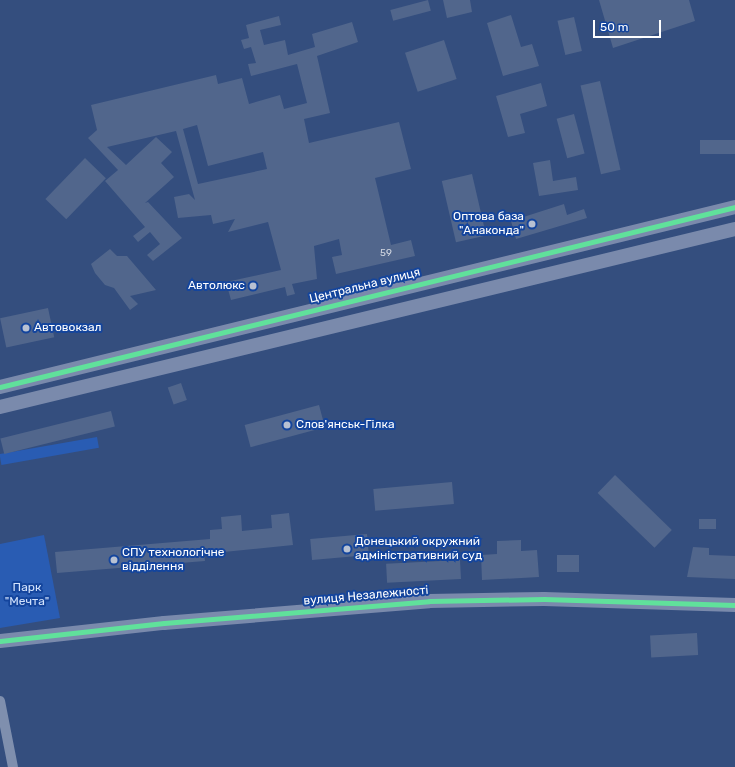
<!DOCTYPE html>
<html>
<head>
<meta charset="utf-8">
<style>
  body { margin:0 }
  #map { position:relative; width:735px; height:767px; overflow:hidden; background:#344e7e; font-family:Rubik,sans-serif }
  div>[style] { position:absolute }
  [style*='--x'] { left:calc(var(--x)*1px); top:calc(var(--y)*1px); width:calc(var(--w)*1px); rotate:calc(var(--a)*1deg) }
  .green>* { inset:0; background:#295cb3; transform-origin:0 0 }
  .building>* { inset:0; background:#51668c; transform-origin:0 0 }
  .street>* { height:10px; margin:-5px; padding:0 5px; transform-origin:5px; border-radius:5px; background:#7f8fae }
  .secondary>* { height:14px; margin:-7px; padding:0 7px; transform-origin:7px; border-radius:7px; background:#7a8aac }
  .cycleway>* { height:5px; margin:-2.5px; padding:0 2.5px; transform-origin:2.5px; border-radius:2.5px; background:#60e19b }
  .dots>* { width:11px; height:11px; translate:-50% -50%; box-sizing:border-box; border:2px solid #14459d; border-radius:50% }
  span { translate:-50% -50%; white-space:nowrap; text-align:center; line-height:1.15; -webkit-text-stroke:4px #14459d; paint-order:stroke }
  .number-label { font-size:10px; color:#d4d9e2 }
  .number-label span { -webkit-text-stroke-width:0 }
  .poi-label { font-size:12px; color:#fff }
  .right { translate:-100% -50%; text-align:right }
  .left { translate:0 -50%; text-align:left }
  .street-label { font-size:12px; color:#fff }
  .park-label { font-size:12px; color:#d3e3fd }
  .scale { position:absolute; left:593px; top:20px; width:68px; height:18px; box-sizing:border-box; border:2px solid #fff; border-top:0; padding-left:5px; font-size:12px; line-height:14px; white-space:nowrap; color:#fff; -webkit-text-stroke:3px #14459d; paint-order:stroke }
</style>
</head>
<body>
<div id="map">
  <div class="green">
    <i style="left:97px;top:437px;width:11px;height:99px;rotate:80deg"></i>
    <i style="clip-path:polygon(44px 535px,60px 618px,0 628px,0 544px)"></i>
  </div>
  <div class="building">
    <i style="left:428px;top:0;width:11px;height:39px;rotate:75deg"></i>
    <i style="clip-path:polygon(443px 0,470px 0,472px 12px,447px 18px)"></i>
    <i style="clip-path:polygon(599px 0,689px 0,695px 21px,613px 48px)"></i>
    <i style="clip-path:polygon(511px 15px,521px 47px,532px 44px,539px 66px,503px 76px,487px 23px)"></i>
    <i style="clip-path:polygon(evenodd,279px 16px,281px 25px,260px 30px,264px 45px,285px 40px,288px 55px,315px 47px,312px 34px,352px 22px,358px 42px,317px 56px,330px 113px,304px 119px,309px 143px,399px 122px,411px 169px,375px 178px,391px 245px,411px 240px,415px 256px,336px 274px,332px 257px,342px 255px,339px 239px,314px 246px,317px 279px,292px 284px,295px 294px,287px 296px,285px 287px,231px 300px,226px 282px,281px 270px,268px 222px,228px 232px,235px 219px,213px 224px,211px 215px,178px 218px,174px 197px,189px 194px,195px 200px,176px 131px,107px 147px,126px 165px,156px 137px,172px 152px,161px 163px,174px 177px,145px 203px,148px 202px,182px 238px,153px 261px,147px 255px,160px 244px,150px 232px,138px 242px,133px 236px,145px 227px,105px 181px,118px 170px,88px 138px,97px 130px,91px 105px,216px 75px,218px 84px,242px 78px,249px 104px,280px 95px,284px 109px,307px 103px,297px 64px,251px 76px,248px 64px,256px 63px,251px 47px,244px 49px,241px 40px,249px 38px,246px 25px,279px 16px,197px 125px,208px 166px,263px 152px,267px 169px,198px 184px,183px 129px,197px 125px)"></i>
    <i style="left:574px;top:17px;width:35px;height:17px;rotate:77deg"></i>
    <i style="left:444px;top:40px;width:41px;height:41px;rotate:72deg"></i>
    <i style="left:600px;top:81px;width:91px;height:20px;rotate:77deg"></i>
    <i style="clip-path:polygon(541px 83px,547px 106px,520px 114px,525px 133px,508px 137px,496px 96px)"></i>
    <i style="left:574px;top:114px;width:41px;height:18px;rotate:75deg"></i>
    <i style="left:735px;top:140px;width:14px;height:35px;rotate:90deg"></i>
    <i style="left:85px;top:158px;width:29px;height:57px;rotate:44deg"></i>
    <i style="clip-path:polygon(550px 160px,553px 181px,576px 177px,578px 190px,539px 196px,533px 163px)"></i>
    <i style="left:472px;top:174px;width:63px;height:31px;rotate:77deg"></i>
    <i style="clip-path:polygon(564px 204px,567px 215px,584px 209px,587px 218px,516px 239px,511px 221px)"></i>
    <i style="clip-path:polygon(110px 249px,117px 256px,127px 256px,156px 290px,130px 296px,138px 304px,130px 310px,114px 288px,105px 285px,95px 273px,91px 264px)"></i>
    <i style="left:48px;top:308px;width:30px;height:49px;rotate:78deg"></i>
    <i style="left:181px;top:383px;width:18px;height:14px;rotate:71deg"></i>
    <i style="left:319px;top:405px;width:23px;height:77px;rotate:75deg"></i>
    <i style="left:111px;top:411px;width:16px;height:114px;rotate:76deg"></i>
    <i style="left:615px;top:475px;width:79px;height:25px;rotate:44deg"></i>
    <i style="left:452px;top:482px;width:22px;height:79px;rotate:85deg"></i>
    <i style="clip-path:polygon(289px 513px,293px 545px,204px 554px,205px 561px,57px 573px,55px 552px,210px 539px,210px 530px,222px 529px,221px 517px,241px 515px,242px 531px,272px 528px,271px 515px)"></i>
    <i style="left:699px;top:519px;width:17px;height:10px"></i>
    <i style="left:367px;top:534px;width:21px;height:57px;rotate:85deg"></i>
    <i style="clip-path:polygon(521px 540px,521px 551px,537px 550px,539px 577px,482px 580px,481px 555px,497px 554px,497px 541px)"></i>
    <i style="clip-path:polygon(693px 547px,709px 548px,709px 555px,735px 556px,735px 579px,687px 577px)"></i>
    <i style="left:557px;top:555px;width:22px;height:17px"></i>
    <i style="left:460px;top:560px;width:19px;height:74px;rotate:87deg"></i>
    <i style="left:697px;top:633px;width:22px;height:47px;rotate:87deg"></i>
  </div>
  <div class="street">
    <i style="--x:0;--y:701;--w:67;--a:78.9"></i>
  </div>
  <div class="secondary">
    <i style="--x:0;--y:387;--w:757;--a:-13.76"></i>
    <i style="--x:0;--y:407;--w:756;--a:-13.61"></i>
    <i style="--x:0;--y:641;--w:165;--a:-6.3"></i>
    <i style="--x:164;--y:623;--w:266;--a:-4.7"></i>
    <i style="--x:429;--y:601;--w:115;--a:-1"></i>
    <i style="--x:544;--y:599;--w:191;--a:1.8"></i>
  </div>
  <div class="cycleway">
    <i style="--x:0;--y:387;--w:757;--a:-13.76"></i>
    <i style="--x:0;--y:641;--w:165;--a:-6.3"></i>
    <i style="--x:164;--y:623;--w:266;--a:-4.7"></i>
    <i style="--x:429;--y:601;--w:115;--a:-1"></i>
    <i style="--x:544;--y:599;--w:191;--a:1.8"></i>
  </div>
  <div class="dots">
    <i style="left:532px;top:224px;background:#b8c1d2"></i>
    <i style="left:253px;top:286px;background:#b8c1d2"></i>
    <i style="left:26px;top:328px;background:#b8c1d2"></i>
    <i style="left:287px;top:425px;background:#b8c1d2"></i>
    <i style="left:347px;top:549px;background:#b8c1d2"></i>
    <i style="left:114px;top:560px;background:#b8c1d2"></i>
  </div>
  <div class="number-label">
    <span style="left:386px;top:254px">59</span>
  </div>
  <div class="poi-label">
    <span class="right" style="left:524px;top:224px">Оптова база<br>"Анаконда"</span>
    <span class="right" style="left:245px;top:286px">Автолюкс</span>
    <span class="left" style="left:34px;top:328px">Автовокзал</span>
    <span class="left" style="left:296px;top:425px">Слов'янськ-Гілка</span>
    <span class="left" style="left:355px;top:549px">Донецький окружний<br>адміністративний суд</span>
    <span class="left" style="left:122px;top:560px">СПУ технологічне<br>відділення</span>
  </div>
  <div class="street-label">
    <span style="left:365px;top:286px;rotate:-14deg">Центральна вулиця</span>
    <span style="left:366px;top:596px;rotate:-5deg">вулиця Незалежності</span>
  </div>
  <div class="park-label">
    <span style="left:27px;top:595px">Парк<br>"Мечта"</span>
  </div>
  <div class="scale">50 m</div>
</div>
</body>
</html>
